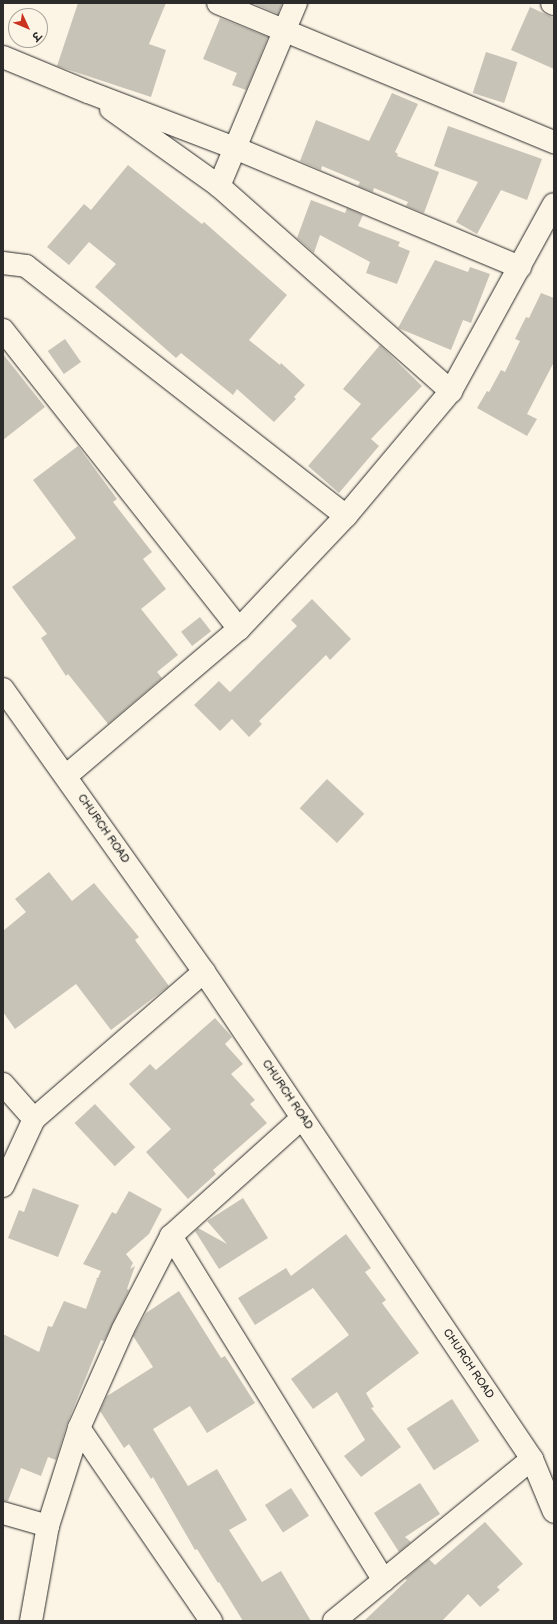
<!DOCTYPE html>
<html>
<head>
<meta charset="utf-8">
<style>
  body { margin:0 }
  #map { position:relative; width:557px; height:1624px; overflow:hidden; background:#fcf5e5; font-family:"Balsamiq Sans","Playpen Sans Deva",sans-serif }
  div>[style] { position:absolute }
  [style*='--x'] { left:calc(var(--x)*1px); top:calc(var(--y)*1px); width:calc(var(--w)*1px); rotate:calc(var(--a)*1deg) }
  .building>* { inset:0; background:#c8c3b7; transform-origin:0 0 }
  .roads { filter:drop-shadow(0 0 1px #2b2b2b) drop-shadow(0 0 1px #2b2b2b) }
  .minor>* { height:22px; margin:-11px; padding:0 11px; transform-origin:11px; border-radius:11px; background:#fcf5e5 }
  span { translate:-50% -50%; white-space:nowrap; text-align:center; line-height:1.15; -webkit-text-stroke:4px #fcf5e5; paint-order:stroke }
  .street-label { font-size:11px; color:#2b2b2b }
  .frame { position:absolute; inset:0; border:4px solid #2b2b2b; pointer-events:none }
  .north { position:absolute; left:8px; top:8px; width:40px; height:40px; box-sizing:border-box; background:#fcf5e5; border:1px solid #a8a49b; border-radius:50%; rotate:134deg; font-size:11px; font-weight:700; line-height:16px; text-align:center; color:#2b2b2b }
  .north::after { content:''; display:block; margin:auto; width:14px; height:18px; background:#c8321e; clip-path:polygon(50% 0,100% 100%,50% 72%,0 100%) }
</style>
</head>
<body>
<div id="map">
  <div class="building">
    <i style="clip-path:polygon(78px 3px,166px 3px,149px 44px,166px 50px,151px 97px,57px 66px)"></i>
    <i style="clip-path:polygon(252px 3px,282px 3px,278px 14px)"></i>
    <i style="clip-path:polygon(530px 7px,554px 18px,554px 69px,511px 50px)"></i>
    <i style="clip-path:polygon(220px 18px,268px 37px,246px 90px,232px 85px,237px 73px,203px 59px)"></i>
    <i style="left:486px;top:52px;width:33px;height:43px;rotate:18deg"></i>
    <i style="clip-path:polygon(392px 93px,418px 104px,395px 152px,398px 154px,397px 156px,439px 172px,424px 213px,406px 206px,408px 202px,374px 188px,373px 192px,358px 186px,360px 182px,322px 166px,321px 170px,300px 161px,316px 120px,369px 141px)"></i>
    <i style="clip-path:polygon(448px 126px,542px 159px,527px 200px,501px 190px,477px 234px,456px 222px,478px 182px,434px 166px)"></i>
    <i style="clip-path:polygon(128px 165px,202px 224px,204px 222px,287px 295px,249px 340px,280px 365px,281px 363px,305px 385px,294px 397px,296px 399px,274px 422px,237px 389px,233px 395px,181px 353px,176px 358px,95px 287px,116px 264px,89px 242px,69px 265px,47px 247px,84px 204px,91px 210px)"></i>
    <i style="clip-path:polygon(311px 200px,345px 213px,347px 208px,363px 215px,358px 226px,400px 242px,398px 246px,410px 251px,397px 284px,366px 273px,370px 262px,320px 235px,314px 253px,297px 238px)"></i>
    <i style="clip-path:polygon(435px 260px,468px 272px,470px 267px,490px 274px,471px 323px,463px 320px,451px 350px,398px 328px)"></i>
    <i style="clip-path:polygon(541px 293px,554px 298px,554px 362px,527px 414px,537px 419px,527px 436px,477px 408px,487px 391px,489px 392px,501px 370px,505px 372px,520px 341px,515px 339px,526px 317px,529px 318px)"></i>
    <i style="left:65px;top:339px;width:28px;height:21px;rotate:55deg"></i>
    <i style="clip-path:polygon(380px 345px,422px 386px,371px 439px,379px 446px,339px 493px,308px 466px,361px 404px,343px 389px)"></i>
    <i style="clip-path:polygon(3px 354px,45px 407px,3px 440px)"></i>
    <i style="clip-path:polygon(78px 446px,117px 499px,113px 502px,152px 552px,143px 559px,166px 589px,141px 609px,178px 655px,157px 672px,162px 678px,108px 724px,68px 674px,66px 676px,41px 638px,47px 634px,12px 587px,76px 538px,33px 480px)"></i>
    <i style="clip-path:polygon(312px 599px,351px 639px,330px 660px,326px 655px,259px 721px,262px 724px,249px 737px,232px 719px,220px 731px,194px 705px,219px 681px,230px 692px,297px 626px,291px 620px)"></i>
    <i style="left:200px;top:617px;width:18px;height:24px;rotate:52deg"></i>
    <i style="left:327px;top:779px;width:51px;height:40px;rotate:43deg"></i>
    <i style="clip-path:polygon(49px 872px,72px 901px,94px 883px,139px 937px,135px 940px,169px 986px,111px 1030px,76px 984px,15px 1029px,3px 1012px,3px 931px,26px 912px,15px 899px)"></i>
    <i style="clip-path:polygon(215px 1018px,232px 1037px,225px 1044px,243px 1064px,231px 1074px,255px 1100px,250px 1104px,267px 1123px,213px 1170px,216px 1174px,188px 1199px,146px 1152px,171px 1129px,129px 1084px,150px 1064px,156px 1070px)"></i>
    <i style="left:95px;top:1104px;width:59px;height:28px;rotate:47deg"></i>
    <i style="clip-path:polygon(33px 1188px,79px 1205px,58px 1257px,8px 1238px,19px 1210px,24px 1212px)"></i>
    <i style="clip-path:polygon(129px 1191px,162px 1209px,149px 1234px,126px 1254px,133px 1263px,130px 1269px,135px 1266px,127px 1289px,129px 1290px,104px 1341px,101px 1340px,67px 1424px,56px 1460px,48px 1457px,41px 1476px,21px 1468px,8px 1501px,3px 1501px,3px 1334px,39px 1352px,48px 1326px,52px 1327px,64px 1301px,86px 1309px,97px 1279px,96px 1278px,98px 1278px,101px 1271px,83px 1264px,112px 1212px,116px 1214px)"></i>
    <i style="clip-path:polygon(243px 1198px,268px 1238px,219px 1269px,195px 1231px,198px 1228px,227px 1244px,207px 1221px)"></i>
    <i style="clip-path:polygon(346px 1234px,371px 1268px,365px 1272px,386px 1300px,382px 1303px,419px 1353px,366px 1393px,374px 1407px,371px 1408px,401px 1447px,361px 1477px,344px 1456px,365px 1440px,337px 1392px,313px 1409px,291px 1379px,349px 1335px,313px 1288px,255px 1325px,238px 1298px,286px 1268px,291px 1276px)"></i>
    <i style="clip-path:polygon(179px 1291px,221px 1358px,225px 1356px,255px 1403px,207px 1433px,190px 1406px,153px 1429px,188px 1486px,217px 1469px,247px 1520px,229px 1530px,262px 1582px,281px 1571px,311px 1621px,243px 1621px,219px 1582px,218px 1583px,197px 1549px,195px 1550px,153px 1477px,151px 1479px,129px 1444px,124px 1448px,100px 1411px,107px 1396px,153px 1367px,133px 1336px,146px 1313px)"></i>
    <i style="left:452px;top:1399px;width:50px;height:54px;rotate:57deg"></i>
    <i style="clip-path:polygon(420px 1483px,440px 1514px,405px 1537px,411px 1542px,399px 1552px,374px 1513px)"></i>
    <i style="left:291px;top:1488px;width:33px;height:31px;rotate:57deg"></i>
    <i style="clip-path:polygon(485px 1522px,523px 1564px,497px 1587px,500px 1590px,480px 1607px,468px 1594px,442px 1621px,364px 1621px,407px 1580px,405px 1579px,429px 1559px,435px 1565px)"></i>
  </div>
  <div class="roads">
    <div class="minor">
      <i style="--x:218;--y:3;--w:364;--a:22.5"></i>
      <i style="--x:552;--y:3;--w:2;--a:27"></i>
      <i style="--x:3;--y:57;--w:92;--a:22.4"></i>
      <i style="--x:88;--y:92;--w:157;--a:20.9"></i>
      <i style="--x:235;--y:148;--w:309;--a:22.7"></i>
      <i style="--x:111;--y:109;--w:133;--a:35.5"></i>
      <i style="--x:219;--y:186;--w:310;--a:41.5"></i>
      <i style="--x:219;--y:186;--w:199;--a:-67.2"></i>
      <i style="--x:3;--y:263;--w:23;--a:7"></i>
      <i style="--x:26;--y:266;--w:406;--a:38"></i>
      <i style="--x:3;--y:330;--w:381;--a:51.7"></i>
      <i style="--x:3;--y:689;--w:347;--a:54.6"></i>
      <i style="--x:204;--y:972;--w:587;--a:56.04"></i>
      <i style="--x:532;--y:1459;--w:57;--a:67.5"></i>
      <i style="--x:66;--y:776;--w:227;--a:-40.4"></i>
      <i style="--x:239;--y:629;--w:156;--a:-46.6"></i>
      <i style="--x:346;--y:516;--w:163;--a:-50"></i>
      <i style="--x:451;--y:391;--w:213;--a:-61.2"></i>
      <i style="--x:3;--y:1084;--w:47;--a:48.5"></i>
      <i style="--x:3;--y:1186;--w:74;--a:-65.2"></i>
      <i style="--x:34;--y:1119;--w:225;--a:-40.9"></i>
      <i style="--x:171;--y:1236;--w:405;--a:58.3"></i>
      <i style="--x:79;--y:1428;--w:234;--a:55.6"></i>
      <i style="--x:3;--y:1513;--w:47;--a:16.1"></i>
      <i style="--x:31;--y:1621;--w:97;--a:-79.9"></i>
      <i style="--x:48;--y:1526;--w:103;--a:-72.4"></i>
      <i style="--x:79;--y:1428;--w:108;--a:-66"></i>
      <i style="--x:123;--y:1329;--w:105;--a:-62.7"></i>
      <i style="--x:171;--y:1236;--w:176;--a:-42"></i>
      <i style="--x:334;--y:1621;--w:256;--a:-39.3"></i>
    </div>
  </div>
  <div class="street-label">
    <span style="left:103px;top:829px;rotate:55deg">CHURCH ROAD</span>
    <span style="left:287px;top:1095px;rotate:56deg">CHURCH ROAD</span>
    <span style="left:468px;top:1364px;rotate:56deg">CHURCH ROAD</span>
  </div>
  <div class="frame"></div>
  <div class="north">उ</div>
</div>
</body>
</html>
